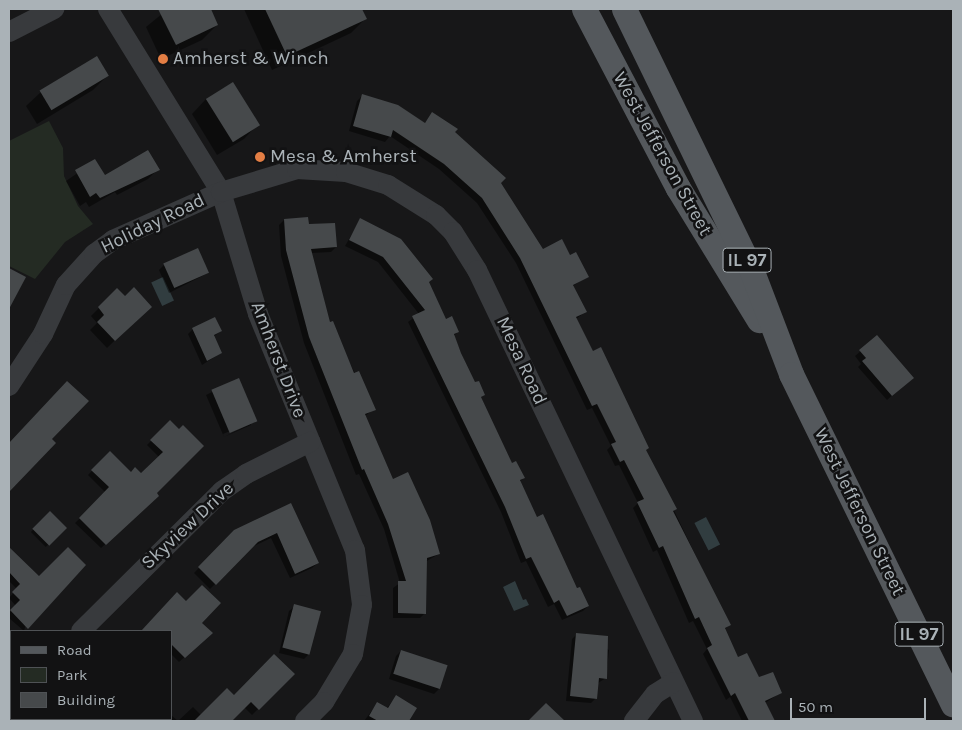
<!DOCTYPE html>
<html>
<head>
<meta charset="utf-8">
<style>
  body { margin:0 }
  #map { position:relative; width:962px; height:730px; overflow:hidden; background:#171718; font-family:Karla,sans-serif }
  div>[style] { position:absolute }
  [style*='--x'] { left:calc(var(--x)*1px); top:calc(var(--y)*1px); width:calc(var(--w)*1px); rotate:calc(var(--a)*1deg) }
  .green>* { inset:0; background:#242b23 }
  .water>* { inset:0; background:#313d40; transform-origin:0 0 }
  .shadow>* { inset:0; background:#0007; transform-origin:0 0 }
  .building>* { inset:0; background:#46494b; transform-origin:0 0 }
  .minor>* { height:20px; margin:-10px; padding:0 10px; transform-origin:10px; border-radius:10px; background:#383a3d }
  .major>* { height:25px; margin:-12.5px; padding:0 12.5px; transform-origin:12.5px; border-radius:12.5px; background:#54585c }
  .dots>* { width:14px; height:14px; translate:-50% -50%; box-sizing:border-box; border:2px solid #121213; border-radius:50% }
  span { translate:-50% -50%; white-space:nowrap; text-align:center; line-height:1.15; -webkit-text-stroke:5px #121213; paint-order:stroke }
  .shield-label span { padding:1px 4px; background:#121213; border:1px solid; border-radius:4px; -webkit-text-stroke-width:0 }
  .shield-label { font-size:18px; color:#aab2b7; font-weight:700 }
  .poi-label { font-size:19px; color:#aab2b7 }
  .left { translate:0 -50%; text-align:left }
  .street-label { font-size:19px; color:#aab2b7 }
  .frame { position:absolute; inset:0; border:10px solid #aab2b7; pointer-events:none }
  .legend { position:absolute; left:10px; top:630px; width:162px; height:90px; box-sizing:border-box; background:#121213; border:1px solid #4f5255; margin:0; padding:6px 9px; list-style:none; font-size:15px; color:#aab2b7 }
  .legend li { display:flex; align-items:center; gap:10px; height:25px }
  .legend b { width:25px; border:1px solid #4f5255 }
  .scale { position:absolute; left:790px; top:698px; width:136px; height:22px; box-sizing:border-box; border:2px solid #aab2b7; border-top:0; padding-left:6px; font-size:15px; line-height:18px; white-space:nowrap; color:#aab2b7; -webkit-text-stroke:4px #121213; paint-order:stroke }
</style>
</head>
<body>
<div id="map">
  <div class="green">
    <i style="clip-path:polygon(49px 121px,63px 148px,64px 176px,78px 206px,93px 224px,65px 242px,35px 279px,9px 266px,9px 141px)"></i>
  </div>
  <div class="water">
    <i style="left:163px;top:277px;width:26px;height:13px;rotate:65deg"></i>
    <i style="left:706px;top:517px;width:31px;height:13px;rotate:63deg"></i>
    <i style="clip-path:polygon(515px 581px,523px 600px,526px 599px,529px 605px,514px 611px,503px 587px)"></i>
  </div>
  <div class="shadow">
    <i style="clip-path:polygon(168px 9px,210px 9px,217px 25px,202px 40px,161px 59px,146px 27px)"></i>
    <i style="clip-path:polygon(244px 9px,361px 9px,365px 19px,351px 33px,272px 70px)"></i>
    <i style="clip-path:polygon(108px 75px,93px 90px,37px 124px,26px 106px,41px 92px)"></i>
    <i style="clip-path:polygon(362px 96px,424px 124px,432px 114px,499px 183px,543px 251px,569px 257px,587px 276px,573px 286px,585px 312px,576px 319px,645px 450px,729px 625px,724px 630px,738px 658px,758px 679px,780px 693px,765px 703px,773px 721px,742px 721px,730px 697px,726px 700px,703px 654px,707px 649px,693px 621px,689px 623px,657px 550px,653px 552px,633px 508px,638px 503px,619px 465px,615px 466px,607px 450px,611px 446px,592px 408px,587px 410px,516px 263px,477px 203px,439px 169px,390px 136px,385px 142px,349px 131px,357px 101px)"></i>
    <i style="clip-path:polygon(206px 99px,258px 124px,244px 139px,217px 155px,192px 114px)"></i>
    <i style="clip-path:polygon(95px 161px,104px 177px,158px 169px,148px 179px,117px 195px,115px 192px,89px 207px,86px 202px,80px 206px,66px 181px)"></i>
    <i style="clip-path:polygon(284px 220px,307px 226px,336px 247px,331px 252px,311px 253px,329px 324px,374px 409px,365px 416px,392px 481px,439px 554px,425px 562px,425px 613px,420px 618px,393px 618px,393px 588px,400px 583px,384px 529px,359px 474px,356px 475px,304px 343px,281px 256px,279px 225px)"></i>
    <i style="clip-path:polygon(360px 220px,428px 282px,445px 321px,457px 332px,454px 336px,474px 384px,484px 395px,480px 398px,512px 464px,523px 478px,520px 482px,536px 518px,588px 606px,583px 611px,562px 620px,554px 604px,548px 607px,526px 561px,521px 563px,501px 512px,408px 322px,419px 314px,378px 262px,345px 246px)"></i>
    <i style="clip-path:polygon(164px 265px,208px 273px,169px 293px,159px 270px)"></i>
    <i style="clip-path:polygon(117px 290px,125px 298px,150px 306px,107px 348px,90px 330px,97px 323px,91px 316px)"></i>
    <i style="clip-path:polygon(193px 329px,221px 331px,213px 337px,221px 353px,202px 365px,188px 334px)"></i>
    <i style="clip-path:polygon(877px 337px,907px 382px,887px 400px,858px 367px,861px 364px,855px 356px)"></i>
    <i style="clip-path:polygon(evenodd,238px 379px,256px 421px,224px 437px,206px 395px,238px 379px,251px 422px,251px 425px,224px 437px,223px 434px,251px 422px)"></i>
    <i style="clip-path:polygon(170px 422px,155px 493px,158px 496px,101px 548px,75px 523px,106px 493px,88px 475px,110px 452px,131px 473px,141px 475px,159px 457px,147px 445px)"></i>
    <i style="clip-path:polygon(290px 505px,318px 563px,312px 568px,290px 578px,271px 538px,252px 547px,210px 589px,194px 573px,235px 531px)"></i>
    <i style="left:50px;top:513px;width:21px;height:27px;rotate:45deg"></i>
    <i style="clip-path:polygon(13px 552px,39px 577px,24px 631px,9px 618px,9px 613px,16px 606px,9px 598px,17px 589px,9px 581px,9px 557px)"></i>
    <i style="clip-path:polygon(177px 594px,200px 623px,206px 638px,179px 662px,171px 654px,171px 631px,141px 631px)"></i>
    <i style="clip-path:polygon(295px 606px,309px 654px,304px 659px,279px 653px,289px 611px)"></i>
    <i style="clip-path:polygon(577px 634px,609px 650px,606px 678px,598px 683px,596px 698px,591px 703px,566px 701px,572px 639px)"></i>
    <i style="clip-path:polygon(401px 651px,439px 689px,434px 694px,389px 679px,396px 656px)"></i>
    <i style="clip-path:polygon(293px 674px,252px 715px,244px 707px,230px 721px,178px 721px,193px 707px,202px 716px,234px 696px)"></i>
    <i style="clip-path:polygon(396px 697px,415px 708px,407px 721px,364px 721px,377px 704px,386px 709px)"></i>
    <i style="clip-path:polygon(171px 715px,178px 721px,163px 721px,171px 719px)"></i>
    <i style="left:54px;top:719px;width:54px;height:4px"></i>
  </div>
  <div class="building">
    <i style="clip-path:polygon(158px 9px,211px 9px,218px 25px,176px 45px)"></i>
    <i style="clip-path:polygon(265px 9px,362px 9px,367px 19px,287px 56px)"></i>
    <i style="left:97px;top:56px;width:23px;height:67px;rotate:59deg"></i>
    <i style="left:233px;top:82px;width:51px;height:32px;rotate:58deg"></i>
    <i style="clip-path:polygon(362px 94px,398px 105px,425px 123px,432px 112px,458px 129px,455px 132px,506px 178px,501px 183px,543px 249px,562px 239px,570px 255px,576px 252px,589px 277px,573px 285px,587px 312px,576px 317px,593px 351px,601px 347px,649px 448px,646px 450px,677px 509px,673px 511px,731px 625px,725px 628px,738px 657px,747px 653px,759px 677px,773px 672px,782px 693px,765px 701px,775px 721px,749px 721px,735px 693px,731px 696px,707px 648px,712px 645px,699px 617px,695px 619px,663px 546px,659px 548px,637px 502px,644px 499px,624px 460px,620px 462px,611px 444px,616px 442px,597px 404px,592px 406px,520px 258px,482px 198px,444px 164px,393px 130px,391px 137px,353px 126px)"></i>
    <i style="clip-path:polygon(148px 150px,160px 170px,100px 198px,96px 193px,90px 197px,75px 170px,95px 159px,105px 175px)"></i>
    <i style="clip-path:polygon(308px 217px,309px 224px,335px 223px,337px 247px,311px 249px,330px 322px,333px 321px,354px 373px,359px 371px,376px 410px,365px 414px,393px 479px,408px 472px,430px 520px,440px 554px,427px 558px,426px 614px,398px 613px,398px 581px,406px 581px,388px 524px,364px 469px,362px 470px,309px 337px,286px 250px,284px 219px)"></i>
    <i style="clip-path:polygon(360px 218px,401px 239px,433px 279px,429px 282px,446px 319px,452px 316px,459px 332px,454px 334px,461px 353px,475px 382px,479px 381px,485px 395px,481px 397px,512px 463px,516px 461px,525px 478px,520px 480px,537px 517px,543px 514px,577px 588px,580px 587px,589px 606px,567px 616px,559px 600px,554px 603px,531px 557px,526px 559px,505px 507px,412px 316px,425px 310px,383px 257px,349px 240px)"></i>
    <i style="left:198px;top:248px;width:27px;height:38px;rotate:66deg"></i>
    <i style="clip-path:polygon(9px 268px,26px 277px,9px 309px)"></i>
    <i style="clip-path:polygon(134px 287px,152px 307px,115px 341px,97px 322px,104px 315px,98px 307px,117px 288px,125px 296px)"></i>
    <i style="clip-path:polygon(215px 317px,222px 331px,214px 335px,222px 353px,207px 361px,192px 328px)"></i>
    <i style="clip-path:polygon(877px 335px,914px 378px,892px 396px,862px 361px,866px 358px,859px 350px)"></i>
    <i style="left:239px;top:378px;width:47px;height:30px;rotate:67deg"></i>
    <i style="clip-path:polygon(67px 381px,89px 401px,52px 439px,56px 443px,9px 492px,9px 443px)"></i>
    <i style="clip-path:polygon(170px 420px,179px 429px,183px 425px,204px 446px,157px 493px,159px 496px,106px 545px,79px 518px,109px 487px,91px 470px,110px 451px,131px 472px,135px 467px,141px 473px,163px 452px,150px 440px)"></i>
    <i style="clip-path:polygon(291px 503px,319px 563px,295px 574px,277px 533px,258px 542px,216px 585px,198px 567px,234px 530px)"></i>
    <i style="left:50px;top:511px;width:24px;height:25px;rotate:45deg"></i>
    <i style="clip-path:polygon(9px 547px,39px 576px,68px 547px,86px 565px,28px 629px,10px 610px,20px 600px,12px 592px,20px 584px,9px 572px)"></i>
    <i style="clip-path:polygon(202px 585px,221px 603px,202px 623px,213px 633px,185px 658px,171px 644px,171px 631px,141px 631px,177px 592px,186px 601px)"></i>
    <i style="left:294px;top:604px;width:28px;height:45px;rotate:15deg"></i>
    <i style="clip-path:polygon(576px 633px,608px 636px,607px 679px,599px 678px,597px 699px,570px 696px)"></i>
    <i style="left:401px;top:650px;width:49px;height:25px;rotate:18deg"></i>
    <i style="clip-path:polygon(274px 654px,295px 674px,259px 710px,251px 702px,232px 721px,194px 721px,227px 688px,234px 695px)"></i>
    <i style="clip-path:polygon(396px 695px,417px 708px,409px 721px,378px 721px,369px 716px,377px 702px,388px 708px)"></i>
    <i style="clip-path:polygon(546px 703px,565px 721px,528px 721px)"></i>
  </div>
  <div class="minor">
    <i style="--x:108;--y:9;--w:215;--a:58.3"></i>
    <i style="--x:221;--y:192;--w:127;--a:73.1"></i>
    <i style="--x:258;--y:314;--w:255;--a:67.7"></i>
    <i style="--x:355;--y:550;--w:55;--a:82.7"></i>
    <i style="--x:362;--y:605;--w:50;--a:100.4"></i>
    <i style="--x:353;--y:654;--w:56;--a:121.1"></i>
    <i style="--x:324;--y:702;--w:27;--a:135"></i>
    <i style="--x:9;--y:32;--w:51;--a:-27.1"></i>
    <i style="--x:9;--y:386;--w:62;--a:-56.8"></i>
    <i style="--x:43;--y:334;--w:54;--a:-64.9"></i>
    <i style="--x:66;--y:285;--w:42;--a:-47.9"></i>
    <i style="--x:94;--y:254;--w:24;--a:-36"></i>
    <i style="--x:113;--y:240;--w:118;--a:-24"></i>
    <i style="--x:221;--y:192;--w:79;--a:-16.8"></i>
    <i style="--x:297;--y:169;--w:49;--a:3.5"></i>
    <i style="--x:346;--y:172;--w:44;--a:17.2"></i>
    <i style="--x:388;--y:185;--w:57;--a:32"></i>
    <i style="--x:436;--y:215;--w:24;--a:45"></i>
    <i style="--x:453;--y:232;--w:45;--a:57.7"></i>
    <i style="--x:477;--y:270;--w:500;--a:64.41"></i>
    <i style="--x:81;--y:631;--w:199;--a:-44.8"></i>
    <i style="--x:222;--y:491;--w:29;--a:-35"></i>
    <i style="--x:246;--y:474;--w:72;--a:-26.6"></i>
    <i style="--x:9;--y:704;--w:3;--a:-45"></i>
    <i style="--x:634;--y:721;--w:34;--a:-52"></i>
    <i style="--x:655;--y:694;--w:22;--a:-32"></i>
  </div>
  <div class="major">
    <i style="--x:584;--y:9;--w:202;--a:62.3"></i>
    <i style="--x:678;--y:188;--w:155;--a:58.5"></i>
    <i style="--x:624;--y:9;--w:289;--a:64"></i>
    <i style="--x:751;--y:269;--w:112;--a:69.1"></i>
    <i style="--x:791;--y:374;--w:368;--a:63.9"></i>
  </div>
  <div class="dots">
    <i style="left:163px;top:59px;background:#e37e44"></i>
    <i style="left:260px;top:157px;background:#e37e44"></i>
  </div>
  <div class="shield-label">
    <span style="left:747px;top:260px">IL 97</span>
    <span style="left:919px;top:634px">IL 97</span>
  </div>
  <div class="poi-label">
    <span class="left" style="left:173px;top:59px">Amherst &amp; Winch</span>
    <span class="left" style="left:270px;top:157px">Mesa &amp; Amherst</span>
  </div>
  <div class="street-label">
    <span style="left:662px;top:154px;rotate:61deg">West Jefferson Street</span>
    <span style="left:153px;top:224px;rotate:-26deg">Holiday Road</span>
    <span style="left:278px;top:360px;rotate:69deg">Amherst Drive</span>
    <span style="left:521px;top:361px;rotate:65deg">Mesa Road</span>
    <span style="left:859px;top:512px;rotate:64deg">West Jefferson Street</span>
    <span style="left:188px;top:526px;rotate:-43deg">Skyview Drive</span>
  </div>
  <div class="frame"></div>
  <ul class="legend">
  <li><b style="height:6px;background:#54585c"></b>Road</li>
  <li><b style="height:14px;background:#242b23"></b>Park</li>
  <li><b style="height:14px;background:#46494b"></b>Building</li>
  </ul>
  <div class="scale">50 m</div>
</div>
</body>
</html>
